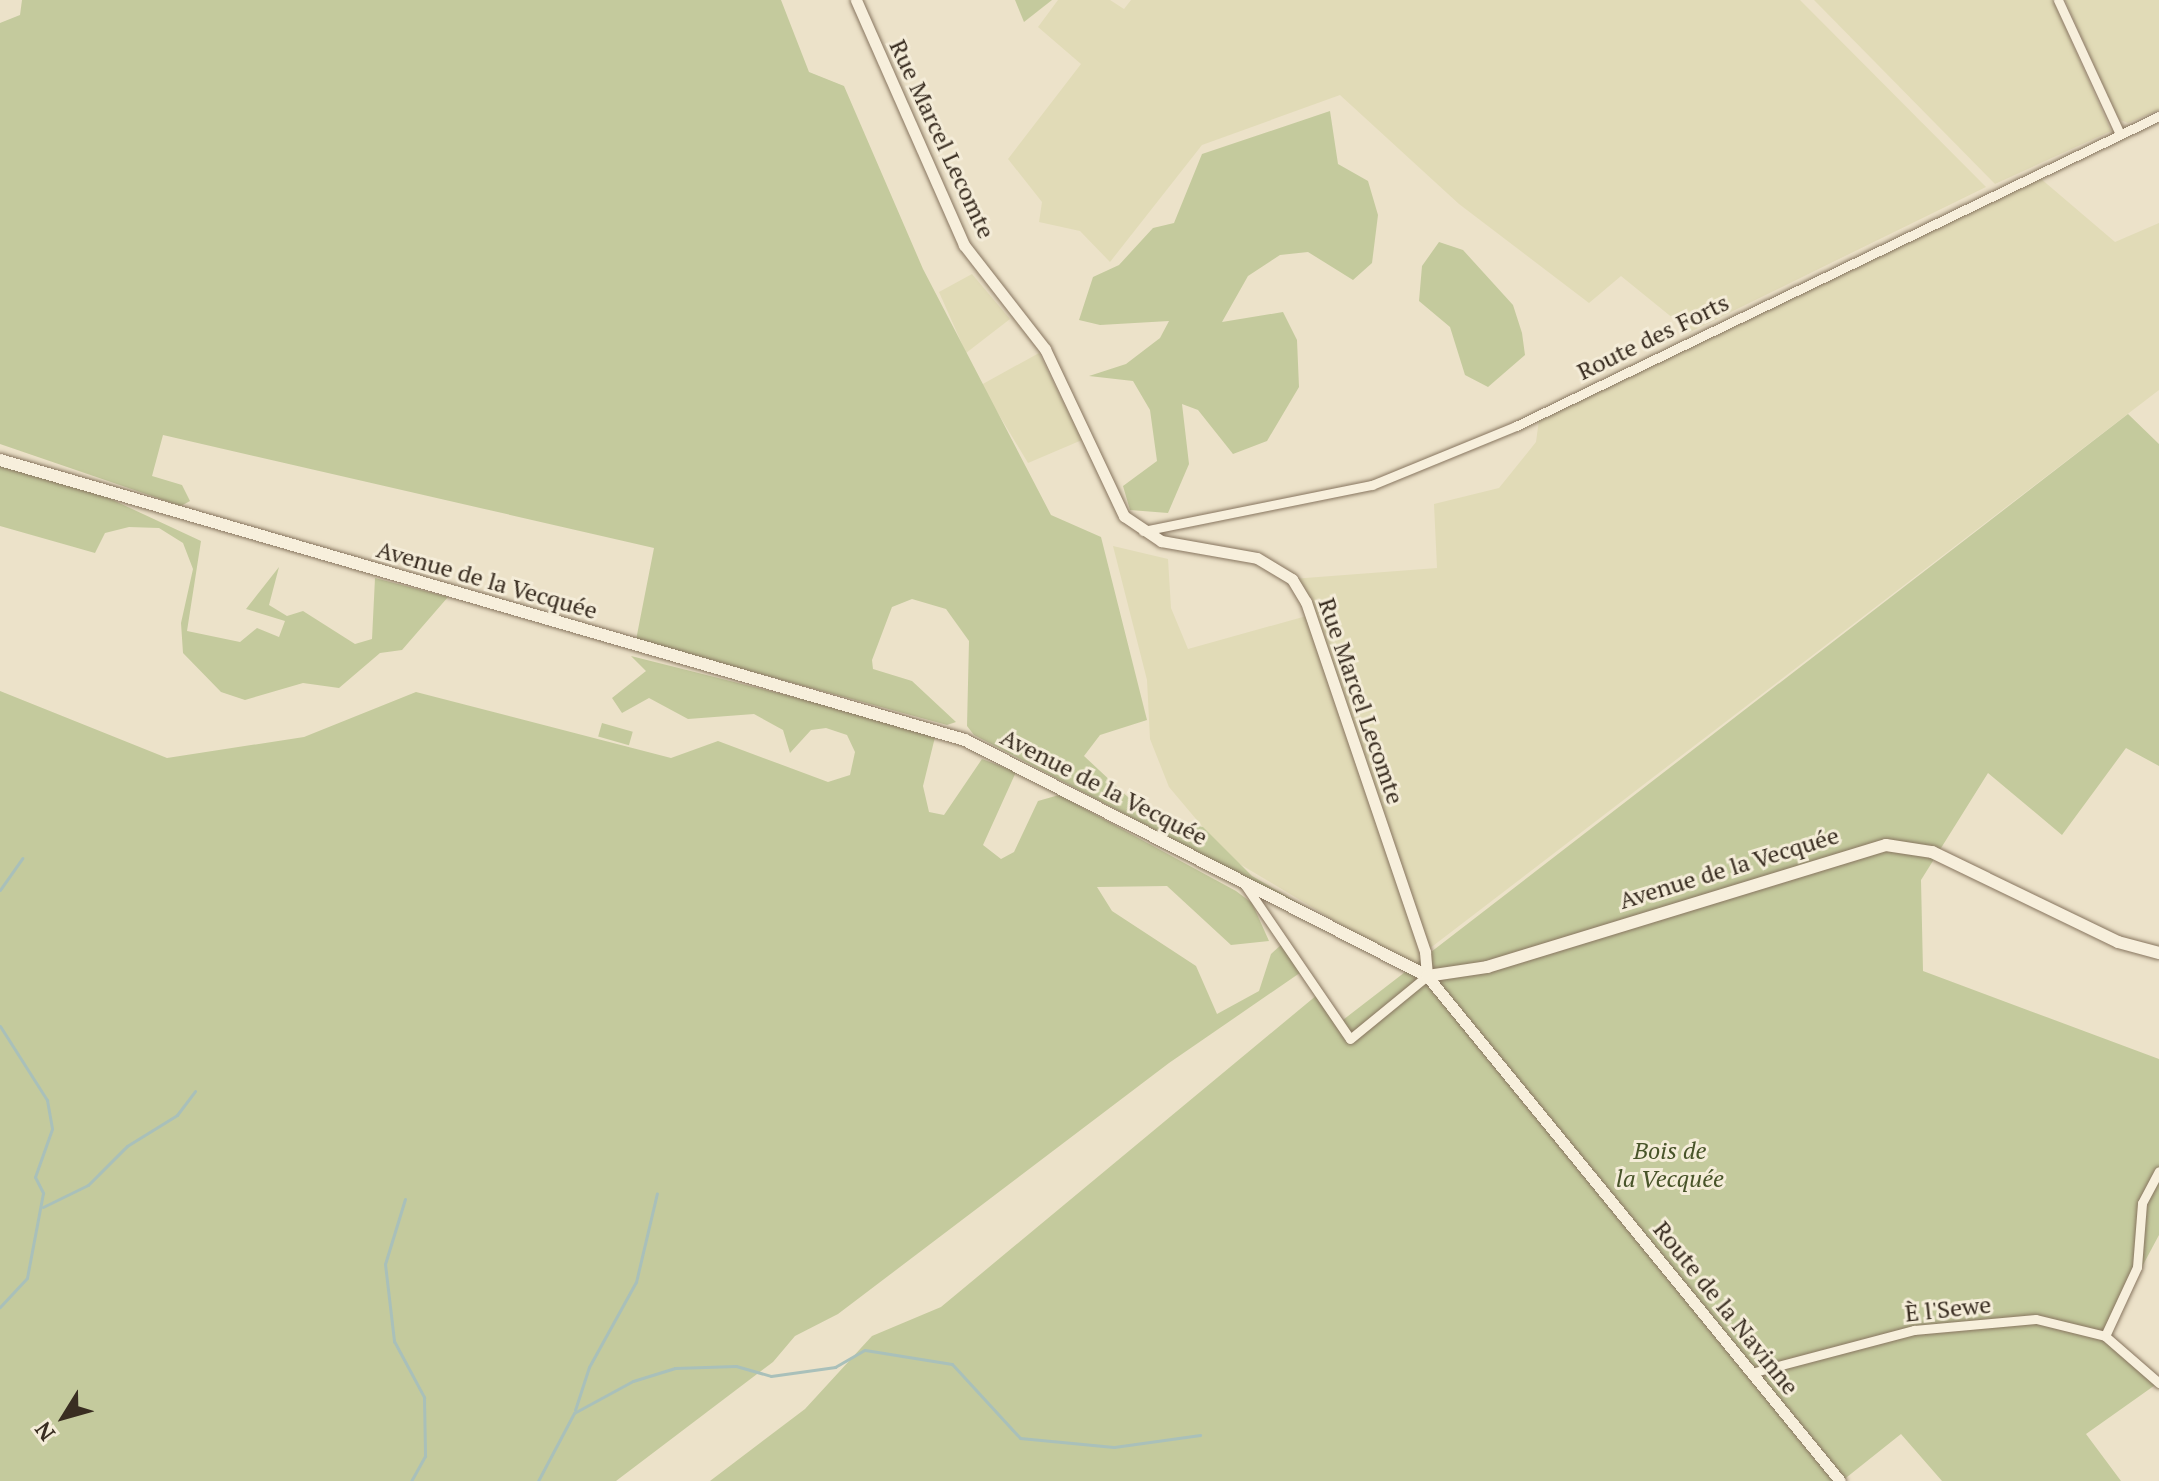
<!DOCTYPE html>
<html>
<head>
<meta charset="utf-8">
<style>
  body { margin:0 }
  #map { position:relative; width:2159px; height:1481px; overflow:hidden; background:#ece2c9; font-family:"PT Serif",serif }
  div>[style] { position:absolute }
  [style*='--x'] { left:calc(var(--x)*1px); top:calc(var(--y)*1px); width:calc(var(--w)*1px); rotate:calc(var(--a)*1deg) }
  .farmland>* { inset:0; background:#e1dbb7 }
  .green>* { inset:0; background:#c4ca9d; transform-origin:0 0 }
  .stream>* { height:3px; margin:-1.5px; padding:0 1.5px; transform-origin:1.5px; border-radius:1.5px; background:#a9c0ba }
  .roads { filter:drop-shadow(0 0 2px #87755f) drop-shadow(0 0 2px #87755f) }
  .minor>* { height:9px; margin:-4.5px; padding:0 4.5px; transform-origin:4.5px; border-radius:4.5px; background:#f7efdc }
  .tertiary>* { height:11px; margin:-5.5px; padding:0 5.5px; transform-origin:5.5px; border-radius:5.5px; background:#f7efdc }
  .secondary>* { height:12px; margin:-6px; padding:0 6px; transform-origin:6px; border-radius:6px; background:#f7efdc }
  span { translate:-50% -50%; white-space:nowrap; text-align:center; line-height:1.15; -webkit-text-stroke:6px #f4ecd8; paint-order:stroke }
  .street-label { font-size:24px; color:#392d21 }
  .park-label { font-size:24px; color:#485429; font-style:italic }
  .north { position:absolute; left:24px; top:1377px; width:80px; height:80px; -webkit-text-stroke:6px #f4ecd8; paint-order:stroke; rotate:233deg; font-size:22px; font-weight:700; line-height:32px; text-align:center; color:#392d21 }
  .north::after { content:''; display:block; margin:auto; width:28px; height:36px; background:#392d21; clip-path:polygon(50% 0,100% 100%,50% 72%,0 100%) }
</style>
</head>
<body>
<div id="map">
  <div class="farmland">
    <i style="clip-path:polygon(1058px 0,1110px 0,1124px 9px,1131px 0,1800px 0,1986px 187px,1690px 332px,1621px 276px,1589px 303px,1459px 204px,1340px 95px,1202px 145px,1110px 262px,1080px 231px,1039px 222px,1042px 202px,1008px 159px,1081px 64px,1038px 27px)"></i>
    <i style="clip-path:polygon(1814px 0,2053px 0,2111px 131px,1995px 184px)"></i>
    <i style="clip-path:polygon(2065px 0,2159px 0,2159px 110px,2128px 123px,2118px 119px)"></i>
    <i style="clip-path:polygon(2040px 178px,2115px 242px,2159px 223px,2159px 390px,1425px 952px,1427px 976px,1228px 857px,1169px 787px,1150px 739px,1147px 680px,1113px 546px,1168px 559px,1171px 608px,1188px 649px,1310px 615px,1292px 579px,1437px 568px,1434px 504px,1499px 488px,1536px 442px,1539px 420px)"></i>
    <i style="clip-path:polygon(972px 274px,1010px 319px,966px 353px,939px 292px)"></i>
    <i style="clip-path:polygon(1039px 353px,1082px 440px,1028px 463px,981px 385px)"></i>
  </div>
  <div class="green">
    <i style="clip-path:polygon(22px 0,781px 0,809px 72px,844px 86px,923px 269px,1051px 515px,1101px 537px,1147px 720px,1100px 735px,1084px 756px,1129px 798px,1167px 820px,1203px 827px,1252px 876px,1333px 923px,974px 735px,967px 726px,969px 641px,946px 609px,912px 599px,892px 607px,872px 660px,873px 669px,912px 681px,956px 722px,947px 725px,636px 640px,654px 548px,163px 435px,152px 476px,182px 485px,190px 501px,181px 506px,0 444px,0 23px,20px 15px)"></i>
    <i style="clip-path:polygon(1015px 0,1052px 0,1024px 22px)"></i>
    <i style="clip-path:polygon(1330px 111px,1338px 164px,1368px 181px,1378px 215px,1372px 263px,1353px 280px,1308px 252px,1280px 255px,1248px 276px,1222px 322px,1283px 312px,1297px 340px,1299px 387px,1267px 441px,1233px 454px,1198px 410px,1182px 404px,1189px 464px,1168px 513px,1130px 510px,1123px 486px,1157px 461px,1150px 410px,1133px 381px,1089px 376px,1126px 364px,1160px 338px,1169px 321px,1100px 325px,1079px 320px,1093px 277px,1119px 265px,1153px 228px,1174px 223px,1202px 154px)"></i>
    <i style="clip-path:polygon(1439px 242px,1463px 250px,1513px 305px,1522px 333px,1525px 355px,1488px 387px,1465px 375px,1450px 327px,1419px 301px,1422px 266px)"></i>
    <i style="clip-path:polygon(2128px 414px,2159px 444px,2159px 766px,2126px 748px,2062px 835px,1988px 773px,1921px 880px,1923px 971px,2159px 1059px,2159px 1235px,2105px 1336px,2158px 1383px,2086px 1434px,2121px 1481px,1942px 1481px,1901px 1434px,1842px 1481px,710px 1481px,805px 1409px,872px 1336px,941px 1307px,1317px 995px,1339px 1023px)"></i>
    <i style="clip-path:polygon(0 465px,100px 494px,201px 541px,187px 631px,240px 642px,257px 628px,279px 637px,285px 621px,246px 609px,279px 567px,269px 605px,287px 616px,303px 611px,355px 644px,372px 639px,375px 578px,448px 597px,402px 650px,380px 653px,339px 688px,303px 683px,245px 700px,221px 692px,183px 653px,181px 623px,193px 569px,183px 543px,159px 528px,129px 527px,105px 533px,95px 553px,0 526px)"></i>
    <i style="clip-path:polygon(631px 656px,936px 733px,923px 786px,929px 812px,944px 815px,982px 759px,1016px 772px,983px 845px,1001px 859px,1014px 852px,1038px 801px,1059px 795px,1236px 891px,1252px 903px,1269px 941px,1231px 945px,1167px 886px,1097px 887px,1112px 911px,1196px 966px,1217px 1014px,1259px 991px,1271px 954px,1283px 943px,1307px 968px,1169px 1063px,838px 1314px,795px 1336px,773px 1362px,616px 1481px,0 1481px,0 691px,167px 758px,304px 737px,416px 692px,671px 758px,718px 741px,828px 782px,850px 775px,855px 752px,847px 735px,826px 728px,811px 730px,790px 753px,783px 730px,754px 714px,688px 719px,649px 698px,622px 713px,612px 698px,646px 671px)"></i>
    <i style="left:602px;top:723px;width:32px;height:14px;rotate:16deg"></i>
  </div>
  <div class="stream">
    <i style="--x:0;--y:890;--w:39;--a:-55"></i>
    <i style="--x:0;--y:1026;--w:88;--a:57.6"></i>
    <i style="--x:47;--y:1100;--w:29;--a:80"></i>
    <i style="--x:52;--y:1129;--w:51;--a:109.5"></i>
    <i style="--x:35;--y:1177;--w:18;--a:63"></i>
    <i style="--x:43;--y:1193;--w:86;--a:100.7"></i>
    <i style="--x:27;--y:1278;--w:40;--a:133"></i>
    <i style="--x:405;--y:1199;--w:68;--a:107.1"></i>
    <i style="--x:385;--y:1264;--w:78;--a:83.3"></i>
    <i style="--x:394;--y:1341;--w:64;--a:61.8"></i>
    <i style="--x:424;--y:1397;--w:59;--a:89"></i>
    <i style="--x:425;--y:1456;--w:29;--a:119"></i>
    <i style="--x:43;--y:1207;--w:50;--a:-26.1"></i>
    <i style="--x:88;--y:1185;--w:55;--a:-45"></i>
    <i style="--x:127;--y:1146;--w:59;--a:-31.8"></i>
    <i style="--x:177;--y:1115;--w:30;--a:-53"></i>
    <i style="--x:575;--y:1410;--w:45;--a:-72"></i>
    <i style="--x:589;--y:1367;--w:97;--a:-61.1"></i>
    <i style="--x:636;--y:1282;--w:91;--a:-76.7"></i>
    <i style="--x:538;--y:1481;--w:77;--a:-62.1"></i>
    <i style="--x:574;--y:1413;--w:67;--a:-28.5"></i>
    <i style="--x:633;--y:1381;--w:44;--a:-17.2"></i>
    <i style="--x:675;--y:1368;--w:61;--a:-1.9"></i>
    <i style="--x:736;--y:1366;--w:36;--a:16"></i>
    <i style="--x:771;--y:1376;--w:65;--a:-8"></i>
    <i style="--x:835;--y:1367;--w:34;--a:-30"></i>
    <i style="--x:865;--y:1350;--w:88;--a:9.1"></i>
    <i style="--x:952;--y:1364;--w:100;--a:47.4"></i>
    <i style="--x:1020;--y:1438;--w:94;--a:5.5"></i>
    <i style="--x:1114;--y:1447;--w:87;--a:-7.9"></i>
  </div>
  <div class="roads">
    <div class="minor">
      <i style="--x:2058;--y:0;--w:148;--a:65.2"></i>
      <i style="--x:1143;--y:531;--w:234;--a:-11.4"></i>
      <i style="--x:1372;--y:485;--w:156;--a:-22.3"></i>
      <i style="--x:1516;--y:426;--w:714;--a:-25.74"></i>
      <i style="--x:1245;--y:885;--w:186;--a:55.7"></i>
      <i style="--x:1350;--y:1039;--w:99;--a:-39.3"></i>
      <i style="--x:2105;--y:1336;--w:76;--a:-65.1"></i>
      <i style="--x:2137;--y:1267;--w:64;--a:-85.5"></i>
      <i style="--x:2142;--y:1203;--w:36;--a:-62"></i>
      <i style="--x:1751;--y:1373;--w:169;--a:-14.8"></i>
      <i style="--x:1914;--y:1330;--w:122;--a:-5.2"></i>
      <i style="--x:2036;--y:1319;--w:71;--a:13.8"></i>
      <i style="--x:2105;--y:1336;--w:72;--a:41"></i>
    </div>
    <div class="tertiary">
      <i style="--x:856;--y:0;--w:268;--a:66.2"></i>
      <i style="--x:964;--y:245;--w:132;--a:52.1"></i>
      <i style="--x:1045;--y:349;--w:185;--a:64.7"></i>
      <i style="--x:1124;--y:516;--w:45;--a:34"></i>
      <i style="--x:1161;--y:541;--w:97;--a:10"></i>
      <i style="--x:1257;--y:558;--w:41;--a:31"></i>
      <i style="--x:1292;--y:579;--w:27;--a:59"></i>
      <i style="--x:1306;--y:602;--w:370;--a:71.2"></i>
      <i style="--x:1425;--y:952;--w:24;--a:85"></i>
      <i style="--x:1427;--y:976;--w:652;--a:50.72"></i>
    </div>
    <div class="secondary">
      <i style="--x:0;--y:460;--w:1005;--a:16.18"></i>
      <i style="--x:965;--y:740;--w:519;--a:27.06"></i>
      <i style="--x:1427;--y:976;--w:61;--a:-8.5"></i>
      <i style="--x:1487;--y:967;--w:417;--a:-17"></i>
      <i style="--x:1886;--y:845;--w:47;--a:8.7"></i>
      <i style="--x:1932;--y:852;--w:207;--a:25.8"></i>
      <i style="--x:2118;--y:942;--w:42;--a:15"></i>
    </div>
  </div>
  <div class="street-label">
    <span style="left:942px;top:139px;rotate:65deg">Rue Marcel Lecomte</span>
    <span style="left:1653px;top:337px;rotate:-26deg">Route des Forts</span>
    <span style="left:487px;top:580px;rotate:16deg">Avenue de la Vecquée</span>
    <span style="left:1361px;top:701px;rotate:71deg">Rue Marcel Lecomte</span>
    <span style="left:1104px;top:787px;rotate:27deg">Avenue de la Vecquée</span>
    <span style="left:1729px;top:868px;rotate:-17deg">Avenue de la Vecquée</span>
    <span style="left:1726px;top:1308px;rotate:51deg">Route de la Navinne</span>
    <span style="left:1948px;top:1309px;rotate:-6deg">È l'Sewe</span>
  </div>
  <div class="park-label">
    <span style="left:1670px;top:1165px">Bois de<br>la Vecquée</span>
  </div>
  <div class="north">N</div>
</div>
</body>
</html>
